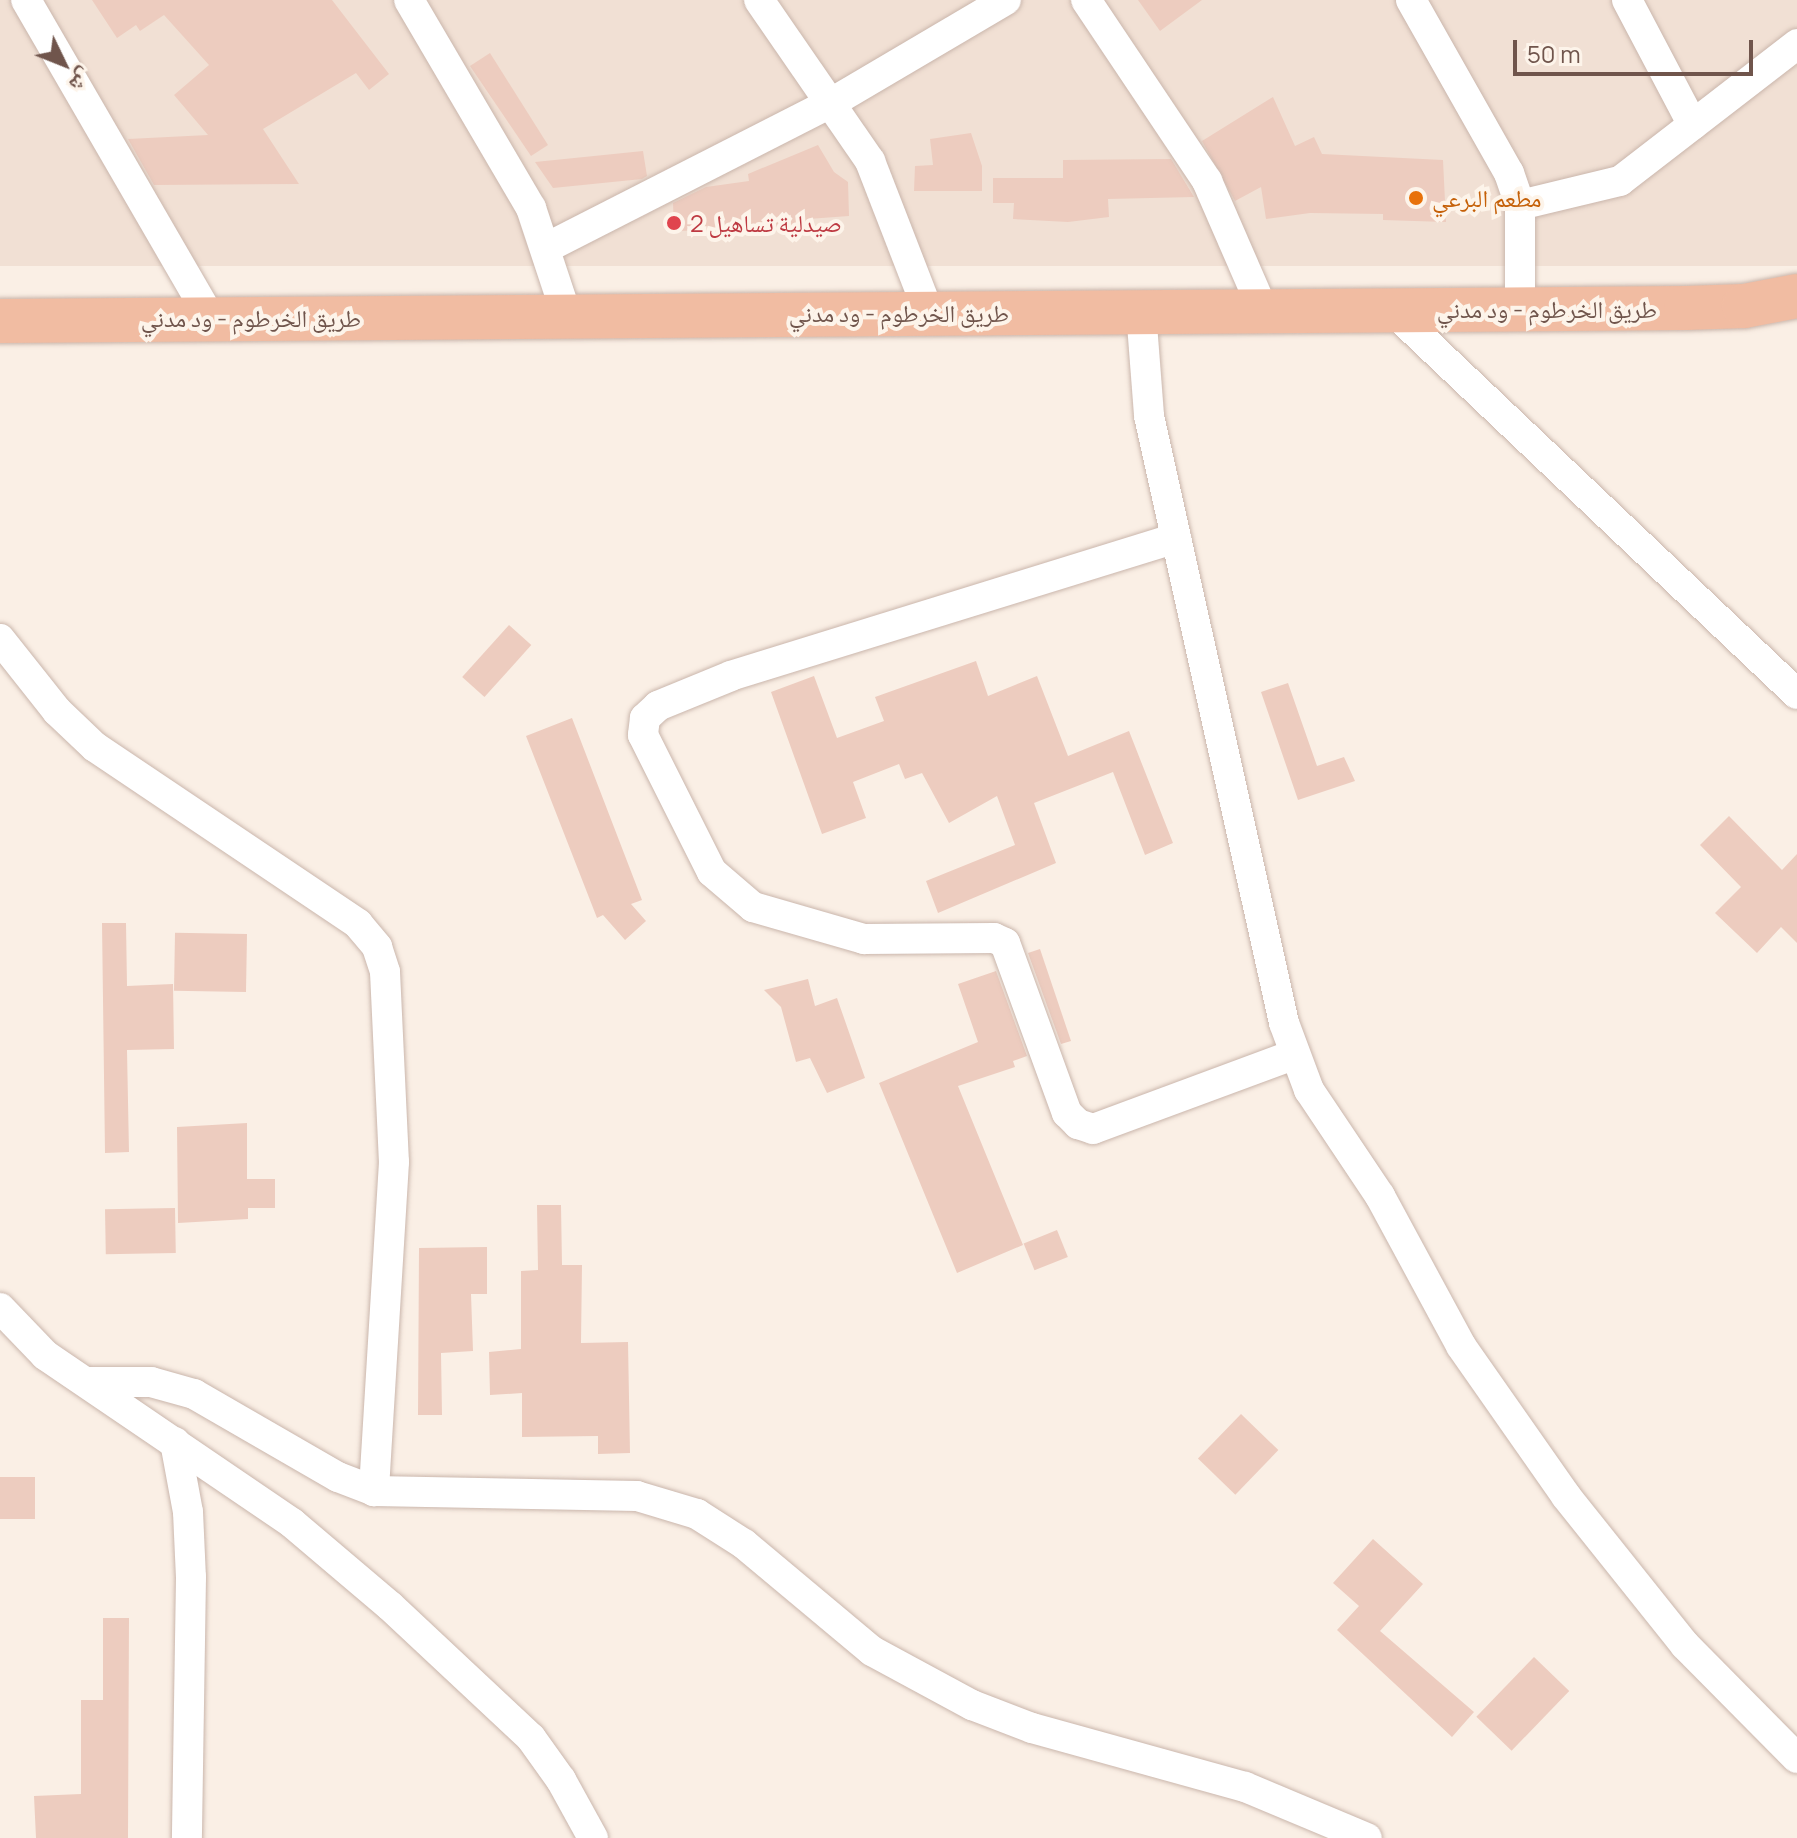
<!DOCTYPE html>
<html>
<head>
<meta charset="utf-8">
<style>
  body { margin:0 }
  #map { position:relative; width:1797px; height:1838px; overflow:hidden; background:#faefe5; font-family:Manrope,"Noto Naskh Arabic",sans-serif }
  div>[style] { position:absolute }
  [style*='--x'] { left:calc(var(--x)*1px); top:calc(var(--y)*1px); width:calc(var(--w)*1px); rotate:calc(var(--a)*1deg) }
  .residential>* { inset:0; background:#f1e0d4; transform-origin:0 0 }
  .building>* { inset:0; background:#edccbf; transform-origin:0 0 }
  .roads { filter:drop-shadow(0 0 2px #cab6ac) drop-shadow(0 0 2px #cab6ac) }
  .minor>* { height:30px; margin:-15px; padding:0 15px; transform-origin:15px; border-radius:15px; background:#fff }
  .trunk>* { height:44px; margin:-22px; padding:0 22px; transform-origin:22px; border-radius:22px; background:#f1bca2 }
  .dots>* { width:22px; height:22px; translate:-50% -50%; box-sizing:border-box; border:4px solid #fdf4ea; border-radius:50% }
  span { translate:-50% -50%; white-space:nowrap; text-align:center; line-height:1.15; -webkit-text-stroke:8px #fdf4ea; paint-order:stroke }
  .food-label { font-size:24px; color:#c56008 }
  .left { translate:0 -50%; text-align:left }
  .health-label { font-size:24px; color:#be3a42 }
  .street-label { font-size:24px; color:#70554c }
  .north { position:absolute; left:24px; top:24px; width:80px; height:80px; -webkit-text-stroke:6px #fdf4ea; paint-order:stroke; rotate:133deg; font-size:22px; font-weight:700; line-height:32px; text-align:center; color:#70554c }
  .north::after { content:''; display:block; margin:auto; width:28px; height:36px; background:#70554c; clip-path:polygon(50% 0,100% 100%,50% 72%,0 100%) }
  .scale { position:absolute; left:1513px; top:40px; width:240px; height:36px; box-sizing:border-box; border:4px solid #70554c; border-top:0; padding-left:10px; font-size:24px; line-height:28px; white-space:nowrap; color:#70554c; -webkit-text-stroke:6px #fdf4ea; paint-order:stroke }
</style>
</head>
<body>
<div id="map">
  <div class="residential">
    <i style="left:0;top:0;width:1797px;height:266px"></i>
  </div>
  <div class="building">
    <i style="clip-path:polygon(92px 0,332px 0,389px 74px,369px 90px,356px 73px,263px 129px,299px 184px,154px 185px,128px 139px,208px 135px,174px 95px,209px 65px,164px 15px,140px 31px,136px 25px,117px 38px)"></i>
    <i style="clip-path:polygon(1138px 0,1202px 0,1160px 31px)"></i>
    <i style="clip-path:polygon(490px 53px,548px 145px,531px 156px,470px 66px)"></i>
    <i style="clip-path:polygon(1273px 97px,1295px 146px,1314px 137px,1322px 154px,1443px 160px,1446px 222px,1383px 220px,1383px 214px,1310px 213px,1266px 219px,1261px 187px,1235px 201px,1202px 141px)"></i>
    <i style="clip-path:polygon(971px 133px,982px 166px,982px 191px,914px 191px,915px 166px,933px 165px,930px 139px)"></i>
    <i style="clip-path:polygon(818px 145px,834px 172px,848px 182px,849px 216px,808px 219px,809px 228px,674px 231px,673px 203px,706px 187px,749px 181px,748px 174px)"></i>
    <i style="clip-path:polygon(643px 151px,647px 176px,642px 179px,553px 188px,535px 162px)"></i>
    <i style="clip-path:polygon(1171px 159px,1194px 197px,1108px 199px,1109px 217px,1068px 222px,1013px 219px,1014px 203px,993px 203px,993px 178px,1063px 178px,1063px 160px)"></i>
    <i style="left:509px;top:625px;width:30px;height:70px;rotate:42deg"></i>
    <i style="clip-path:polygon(976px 661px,988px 696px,1037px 676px,1068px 756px,1129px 731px,1173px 843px,1145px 855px,1113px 772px,1034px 803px,1056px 863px,938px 913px,926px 881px,1015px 845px,997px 796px,949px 823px,922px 773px,905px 779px,899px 764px,853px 782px,866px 818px,822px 834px,771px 692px,814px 676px,837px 738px,884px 721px,875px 697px)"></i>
    <i style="clip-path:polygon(1288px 683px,1317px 766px,1344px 757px,1355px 781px,1298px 800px,1261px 692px)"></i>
    <i style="clip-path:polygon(572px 718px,642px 900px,631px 904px,646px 921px,625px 940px,603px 915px,597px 918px,526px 736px)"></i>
    <i style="clip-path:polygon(1729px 816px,1782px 870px,1797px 854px,1797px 943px,1781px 927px,1757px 953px,1715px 913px,1741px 887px,1700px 845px)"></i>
    <i style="clip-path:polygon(102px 923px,126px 923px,127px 986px,173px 984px,174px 1049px,127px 1050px,129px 1152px,105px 1153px)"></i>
    <i style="left:247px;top:934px;width:58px;height:72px;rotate:91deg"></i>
    <i style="clip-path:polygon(1040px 949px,1071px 1041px,1061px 1044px,1028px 953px)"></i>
    <i style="clip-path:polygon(996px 971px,1027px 1056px,1013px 1061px,1015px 1067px,958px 1086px,1023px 1245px,957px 1273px,879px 1083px,978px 1042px,958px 984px)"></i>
    <i style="clip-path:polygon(808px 979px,815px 1006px,837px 998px,865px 1078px,827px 1093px,810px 1058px,796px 1062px,781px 1007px,764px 990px)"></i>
    <i style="clip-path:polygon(247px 1123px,247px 1179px,275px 1179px,275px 1208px,248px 1208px,248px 1219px,178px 1223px,177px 1127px)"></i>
    <i style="clip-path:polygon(537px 1205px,561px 1205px,562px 1265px,582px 1265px,581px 1343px,628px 1342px,630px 1453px,598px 1454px,598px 1436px,522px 1437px,522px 1393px,490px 1395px,489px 1352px,521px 1349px,521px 1271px,538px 1270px)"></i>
    <i style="left:175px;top:1208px;width:45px;height:70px;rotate:89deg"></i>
    <i style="left:1057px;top:1230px;width:29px;height:36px;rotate:68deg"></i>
    <i style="clip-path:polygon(487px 1247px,487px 1294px,471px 1294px,473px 1351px,441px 1353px,442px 1415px,418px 1415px,419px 1248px)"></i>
    <i style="left:1241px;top:1414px;width:52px;height:62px;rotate:44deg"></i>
    <i style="left:0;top:1477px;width:35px;height:42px"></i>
    <i style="clip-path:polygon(1373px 1539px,1423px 1584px,1380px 1631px,1474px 1712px,1452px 1737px,1337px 1630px,1359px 1606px,1333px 1583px)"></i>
    <i style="clip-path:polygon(103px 1618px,129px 1618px,128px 1838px,36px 1838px,34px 1796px,81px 1794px,81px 1700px,103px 1700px)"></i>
    <i style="left:1534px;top:1657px;width:49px;height:83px;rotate:44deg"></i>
  </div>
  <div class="roads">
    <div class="minor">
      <i style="--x:26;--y:0;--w:369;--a:59.9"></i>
      <i style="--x:409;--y:0;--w:241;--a:59.6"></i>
      <i style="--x:531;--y:208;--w:114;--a:71.6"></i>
      <i style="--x:759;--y:0;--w:196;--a:55.4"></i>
      <i style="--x:870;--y:161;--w:163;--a:68.8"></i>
      <i style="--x:1086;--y:0;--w:218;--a:56.2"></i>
      <i style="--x:1207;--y:181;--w:141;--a:66.5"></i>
      <i style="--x:1411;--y:0;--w:199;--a:60.5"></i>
      <i style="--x:1509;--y:173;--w:34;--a:71"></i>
      <i style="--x:1520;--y:205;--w:103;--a:90"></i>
      <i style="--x:1627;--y:0;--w:141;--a:62.2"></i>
      <i style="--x:1520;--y:205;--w:103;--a:-13.5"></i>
      <i style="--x:1620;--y:181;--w:224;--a:-37.7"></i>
      <i style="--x:546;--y:248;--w:320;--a:-27"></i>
      <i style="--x:831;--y:103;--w:203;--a:-30.5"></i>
      <i style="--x:1392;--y:310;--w:558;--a:43.48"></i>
      <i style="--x:1141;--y:311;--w:105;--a:85.6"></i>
      <i style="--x:1149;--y:416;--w:622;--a:77.46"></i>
      <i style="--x:1284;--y:1023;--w:72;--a:69.5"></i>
      <i style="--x:1309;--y:1090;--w:128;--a:56.2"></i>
      <i style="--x:1380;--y:1196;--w:170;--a:61.6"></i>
      <i style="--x:1461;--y:1346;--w:183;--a:55"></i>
      <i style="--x:1566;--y:1496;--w:191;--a:51.4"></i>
      <i style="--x:1685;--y:1645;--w:159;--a:45.3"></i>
      <i style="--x:1176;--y:538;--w:466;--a:162.8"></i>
      <i style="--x:731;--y:676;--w:79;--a:157.7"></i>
      <i style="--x:658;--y:706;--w:18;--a:137"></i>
      <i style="--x:645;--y:718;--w:17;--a:97"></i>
      <i style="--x:643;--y:735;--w:153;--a:63.3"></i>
      <i style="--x:712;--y:872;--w:54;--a:40.5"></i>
      <i style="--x:753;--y:907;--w:116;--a:16.1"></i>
      <i style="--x:864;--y:939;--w:130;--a:-0.4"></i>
      <i style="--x:994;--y:938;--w:12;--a:24"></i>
      <i style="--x:1005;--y:943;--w:181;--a:70"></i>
      <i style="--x:1067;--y:1113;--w:16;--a:45"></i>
      <i style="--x:1078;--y:1124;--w:16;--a:18"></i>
      <i style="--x:1093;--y:1129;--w:213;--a:-20.3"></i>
      <i style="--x:0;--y:639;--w:92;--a:51.6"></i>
      <i style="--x:57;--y:711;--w:52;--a:43.5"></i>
      <i style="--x:95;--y:747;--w:317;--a:33.9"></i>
      <i style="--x:358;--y:924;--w:30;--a:50"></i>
      <i style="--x:377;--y:947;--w:26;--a:72"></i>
      <i style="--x:385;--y:972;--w:190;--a:87.3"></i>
      <i style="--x:394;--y:1162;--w:330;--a:93.5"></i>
      <i style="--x:0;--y:1308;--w:65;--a:46.2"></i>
      <i style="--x:45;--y:1355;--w:299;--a:34.2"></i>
      <i style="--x:292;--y:1523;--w:128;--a:40.3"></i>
      <i style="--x:390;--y:1606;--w:193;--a:43.1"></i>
      <i style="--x:531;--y:1738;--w:52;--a:54.5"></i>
      <i style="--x:561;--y:1780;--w:66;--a:61.1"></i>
      <i style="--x:90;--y:1382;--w:61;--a:0"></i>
      <i style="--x:151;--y:1382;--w:45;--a:15.6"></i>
      <i style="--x:194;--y:1394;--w:166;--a:30"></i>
      <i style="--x:338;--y:1477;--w:39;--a:21"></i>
      <i style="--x:374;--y:1491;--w:263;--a:1.1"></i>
      <i style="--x:637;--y:1496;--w:63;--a:16.7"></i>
      <i style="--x:697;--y:1514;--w:56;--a:32.6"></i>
      <i style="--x:744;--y:1544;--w:167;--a:39.9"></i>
      <i style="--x:872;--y:1651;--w:114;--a:28.4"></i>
      <i style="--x:972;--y:1705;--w:64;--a:21"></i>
      <i style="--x:1032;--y:1728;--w:221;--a:15.5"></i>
      <i style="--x:1245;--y:1787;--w:132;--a:22.7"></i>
      <i style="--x:175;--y:1442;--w:71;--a:79.5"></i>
      <i style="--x:188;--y:1512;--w:65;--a:87.4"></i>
      <i style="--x:191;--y:1577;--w:261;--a:90.9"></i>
    </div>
    <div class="trunk">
      <i style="--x:0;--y:321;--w:1686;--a:-0.44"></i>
      <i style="--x:1686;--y:308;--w:58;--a:-2"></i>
      <i style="--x:1744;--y:306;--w:54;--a:-10.7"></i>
    </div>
  </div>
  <div class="dots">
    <i style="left:1416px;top:198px;background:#e8710a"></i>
    <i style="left:674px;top:223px;background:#e0444e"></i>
  </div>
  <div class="food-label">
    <span class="left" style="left:1432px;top:198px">مطعم البرعي</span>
  </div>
  <div class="health-label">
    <span class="left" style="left:690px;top:223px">صيدلية تساهيل 2</span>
  </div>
  <div class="street-label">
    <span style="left:1547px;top:309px">طريق الخرطوم - ود مدني</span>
    <span style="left:899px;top:313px">طريق الخرطوم - ود مدني</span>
    <span style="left:251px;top:318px">طريق الخرطوم - ود مدني</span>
  </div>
  <div class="north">ش</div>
  <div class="scale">50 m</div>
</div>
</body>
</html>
